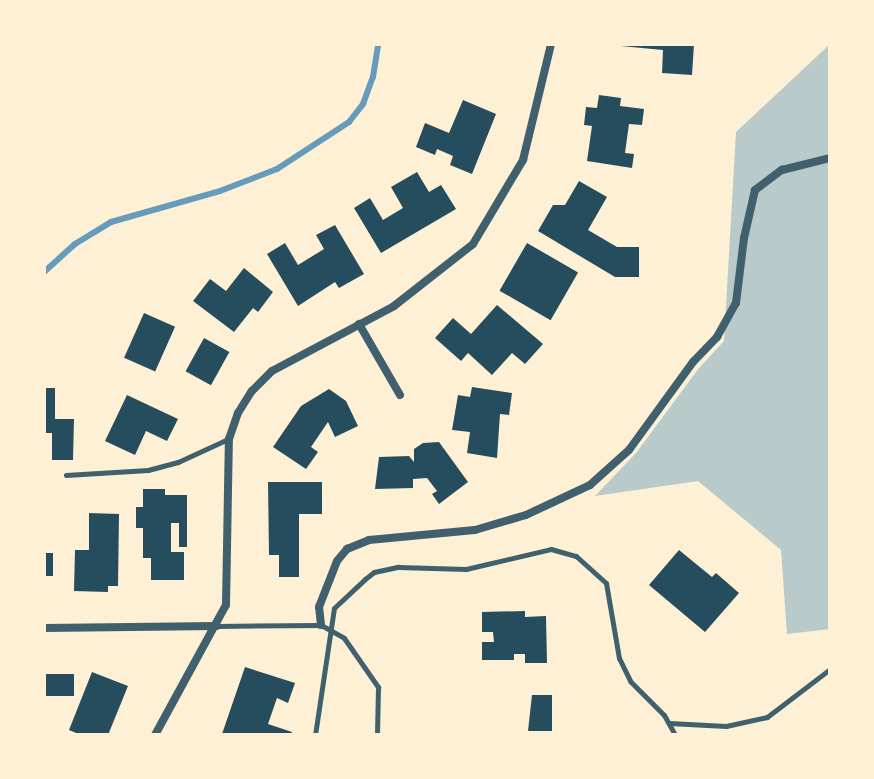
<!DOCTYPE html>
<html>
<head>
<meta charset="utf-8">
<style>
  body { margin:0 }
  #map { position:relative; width:874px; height:779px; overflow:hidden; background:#fdf0d5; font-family:Ubuntu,sans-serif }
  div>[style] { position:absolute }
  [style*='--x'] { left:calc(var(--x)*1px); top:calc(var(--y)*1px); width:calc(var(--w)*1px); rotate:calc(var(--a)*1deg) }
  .green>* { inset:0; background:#b9caca }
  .stream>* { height:6px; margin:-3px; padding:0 3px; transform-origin:3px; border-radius:3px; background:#669bbc }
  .building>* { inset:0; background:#264d5e; transform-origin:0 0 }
  .service>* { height:5px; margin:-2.5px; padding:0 2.5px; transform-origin:2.5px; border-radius:2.5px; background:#3f606c }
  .minor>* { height:8px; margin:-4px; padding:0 4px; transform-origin:4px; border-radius:4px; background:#3f606c }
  span { translate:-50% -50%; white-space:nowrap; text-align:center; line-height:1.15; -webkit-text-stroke:7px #fdf0d5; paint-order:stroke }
  .frame { position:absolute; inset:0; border:46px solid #fdf0d5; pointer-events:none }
</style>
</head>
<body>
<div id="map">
  <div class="green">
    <i style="clip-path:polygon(830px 44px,830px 629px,787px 634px,781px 550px,698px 481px,595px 496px,636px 453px,699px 368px,724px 341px,736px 132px)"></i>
  </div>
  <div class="stream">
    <i style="--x:44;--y:272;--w:42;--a:-42.1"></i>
    <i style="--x:75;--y:244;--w:42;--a:-31.4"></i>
    <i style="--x:111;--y:222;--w:113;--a:-15.9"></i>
    <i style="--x:220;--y:191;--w:61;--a:-21.1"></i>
    <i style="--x:277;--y:169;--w:86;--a:-33.1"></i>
    <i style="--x:349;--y:122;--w:23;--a:-52"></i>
    <i style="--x:363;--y:104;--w:29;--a:-70"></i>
    <i style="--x:373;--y:77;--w:33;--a:-81"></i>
  </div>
  <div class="building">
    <i style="clip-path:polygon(600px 44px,694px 44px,692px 75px,662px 73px,663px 50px)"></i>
    <i style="clip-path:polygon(599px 95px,621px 98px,620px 106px,644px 109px,642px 125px,629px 124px,625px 153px,634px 154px,632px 168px,587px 161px,592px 126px,584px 125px,586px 107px,597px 108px)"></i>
    <i style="clip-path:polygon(463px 100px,496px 114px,472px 174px,450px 165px,453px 156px,437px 149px,435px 155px,416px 147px,425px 123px,449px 133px)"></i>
    <i style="clip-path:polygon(417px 172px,429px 192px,441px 185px,456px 209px,381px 253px,354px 208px,370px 198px,383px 220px,403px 208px,391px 187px)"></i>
    <i style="clip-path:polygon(579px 181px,607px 197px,588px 230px,617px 247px,639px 247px,639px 277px,615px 277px,538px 231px,553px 205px,565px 205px)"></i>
    <i style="clip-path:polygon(335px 225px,364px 274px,339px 288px,335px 282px,298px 306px,267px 254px,285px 243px,298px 265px,324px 249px,316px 235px)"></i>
    <i style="left:527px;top:243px;width:59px;height:55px;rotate:30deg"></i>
    <i style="clip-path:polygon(244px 268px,273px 292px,258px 312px,253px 308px,234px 332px,193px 301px,210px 279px,226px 291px)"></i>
    <i style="clip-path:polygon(497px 305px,543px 344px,525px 364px,512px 353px,492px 375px,468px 353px,461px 361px,435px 338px,453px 318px,471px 334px)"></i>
    <i style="left:144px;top:313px;width:34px;height:49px;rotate:24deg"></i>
    <i style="left:204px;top:338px;width:29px;height:38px;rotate:29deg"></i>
    <i style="clip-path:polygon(472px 387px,512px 393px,509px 415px,500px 414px,497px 458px,467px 453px,470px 432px,452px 430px,458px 395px,470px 397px)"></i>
    <i style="clip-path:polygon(44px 388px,55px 388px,55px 419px,74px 419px,73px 460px,52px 460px,52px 433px,44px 433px)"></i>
    <i style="clip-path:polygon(329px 389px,346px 401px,358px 426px,335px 437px,328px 422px,311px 447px,318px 452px,306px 469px,273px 447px,301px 406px)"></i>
    <i style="clip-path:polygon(127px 395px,178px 419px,167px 441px,146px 431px,135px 455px,105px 441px)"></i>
    <i style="clip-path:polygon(439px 442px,468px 482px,439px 504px,432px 494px,437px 491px,427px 478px,413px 479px,413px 488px,375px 489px,379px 457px,409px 456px,414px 462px,414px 449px,423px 443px)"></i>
    <i style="clip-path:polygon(268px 482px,322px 482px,322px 514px,299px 514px,299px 577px,279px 577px,279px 555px,269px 555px)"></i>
    <i style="clip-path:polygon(143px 489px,165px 489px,165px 495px,187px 495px,187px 547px,179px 547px,179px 523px,171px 523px,171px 552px,184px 552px,184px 580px,151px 580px,151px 558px,143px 558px,143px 528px,136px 528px,136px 507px,143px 507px)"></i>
    <i style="clip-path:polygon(89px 513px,119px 514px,118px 586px,108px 586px,108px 592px,74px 591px,75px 550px,89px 550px)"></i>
    <i style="clip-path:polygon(679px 550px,712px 577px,716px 573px,739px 593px,705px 632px,649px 585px)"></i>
    <i style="left:44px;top:553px;width:9px;height:23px"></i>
    <i style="clip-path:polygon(525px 611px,525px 617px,546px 616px,547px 663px,525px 663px,525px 654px,514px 654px,514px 660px,482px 660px,482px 642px,494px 642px,493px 632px,482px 632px,482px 612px)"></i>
    <i style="clip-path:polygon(245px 667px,295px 683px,288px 703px,277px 698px,268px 724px,292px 732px,291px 735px,222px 734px)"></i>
    <i style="clip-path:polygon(92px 672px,128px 686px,108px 735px,81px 735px,69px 730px)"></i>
    <i style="left:45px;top:674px;width:29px;height:22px"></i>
    <i style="clip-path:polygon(532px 695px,552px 695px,552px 731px,528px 731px)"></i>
  </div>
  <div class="service">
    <i style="--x:66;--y:475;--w:82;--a:-3.5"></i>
    <i style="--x:148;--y:470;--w:31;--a:-15"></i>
    <i style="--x:178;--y:462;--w:55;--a:-24.7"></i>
    <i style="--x:217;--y:626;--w:104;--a:-0.6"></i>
    <i style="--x:321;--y:625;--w:26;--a:29"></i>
    <i style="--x:344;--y:638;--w:60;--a:55.2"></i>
    <i style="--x:378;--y:687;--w:48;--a:91.2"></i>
    <i style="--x:669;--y:723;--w:57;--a:3"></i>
    <i style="--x:726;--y:726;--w:42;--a:-12.4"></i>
    <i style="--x:767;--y:717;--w:79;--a:-37.3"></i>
    <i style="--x:315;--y:735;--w:128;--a:-81.5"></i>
    <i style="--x:334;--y:608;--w:42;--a:-43.1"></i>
    <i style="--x:365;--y:579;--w:11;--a:-38"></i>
    <i style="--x:374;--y:572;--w:25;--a:-12"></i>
    <i style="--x:398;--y:567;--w:68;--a:1.7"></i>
    <i style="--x:466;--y:569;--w:87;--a:-13.2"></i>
    <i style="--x:551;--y:549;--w:26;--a:16"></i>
    <i style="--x:576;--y:556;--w:40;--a:42"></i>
    <i style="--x:606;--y:583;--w:76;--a:80.2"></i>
    <i style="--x:619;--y:658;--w:25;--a:64"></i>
    <i style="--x:630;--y:681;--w:48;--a:45"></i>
    <i style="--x:664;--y:715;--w:23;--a:61"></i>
  </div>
  <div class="minor">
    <i style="--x:359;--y:324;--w:82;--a:60"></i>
    <i style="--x:321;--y:625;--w:18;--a:-96"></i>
    <i style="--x:319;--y:607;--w:49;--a:-68.6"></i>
    <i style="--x:337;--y:561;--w:16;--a:-50"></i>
    <i style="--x:347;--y:549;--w:24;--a:-22"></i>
    <i style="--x:369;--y:540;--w:106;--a:-5.4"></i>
    <i style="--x:475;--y:530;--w:53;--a:-16.4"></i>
    <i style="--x:526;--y:515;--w:71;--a:-25.1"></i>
    <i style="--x:590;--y:485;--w:52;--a:-41.9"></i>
    <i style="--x:629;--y:450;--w:109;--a:-54"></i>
    <i style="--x:693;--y:362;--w:35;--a:-46"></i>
    <i style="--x:717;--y:337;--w:39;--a:-61"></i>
    <i style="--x:736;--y:303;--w:65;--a:-83"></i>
    <i style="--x:744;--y:238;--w:49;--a:-77.1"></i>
    <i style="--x:755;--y:190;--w:34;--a:-37"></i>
    <i style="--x:782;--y:170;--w:49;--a:-14"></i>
    <i style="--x:44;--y:628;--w:173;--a:-0.7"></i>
    <i style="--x:155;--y:735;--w:148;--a:-61.4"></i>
    <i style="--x:226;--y:605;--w:166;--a:-89"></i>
    <i style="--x:229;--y:439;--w:28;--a:-71"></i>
    <i style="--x:238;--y:413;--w:26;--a:-58"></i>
    <i style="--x:252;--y:391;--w:28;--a:-45"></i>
    <i style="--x:272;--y:371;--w:138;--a:-28"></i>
    <i style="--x:394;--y:306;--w:100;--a:-38.1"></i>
    <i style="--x:473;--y:244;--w:98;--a:-59.2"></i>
    <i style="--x:523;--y:160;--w:119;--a:-76.4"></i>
  </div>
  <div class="frame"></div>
</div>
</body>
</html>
